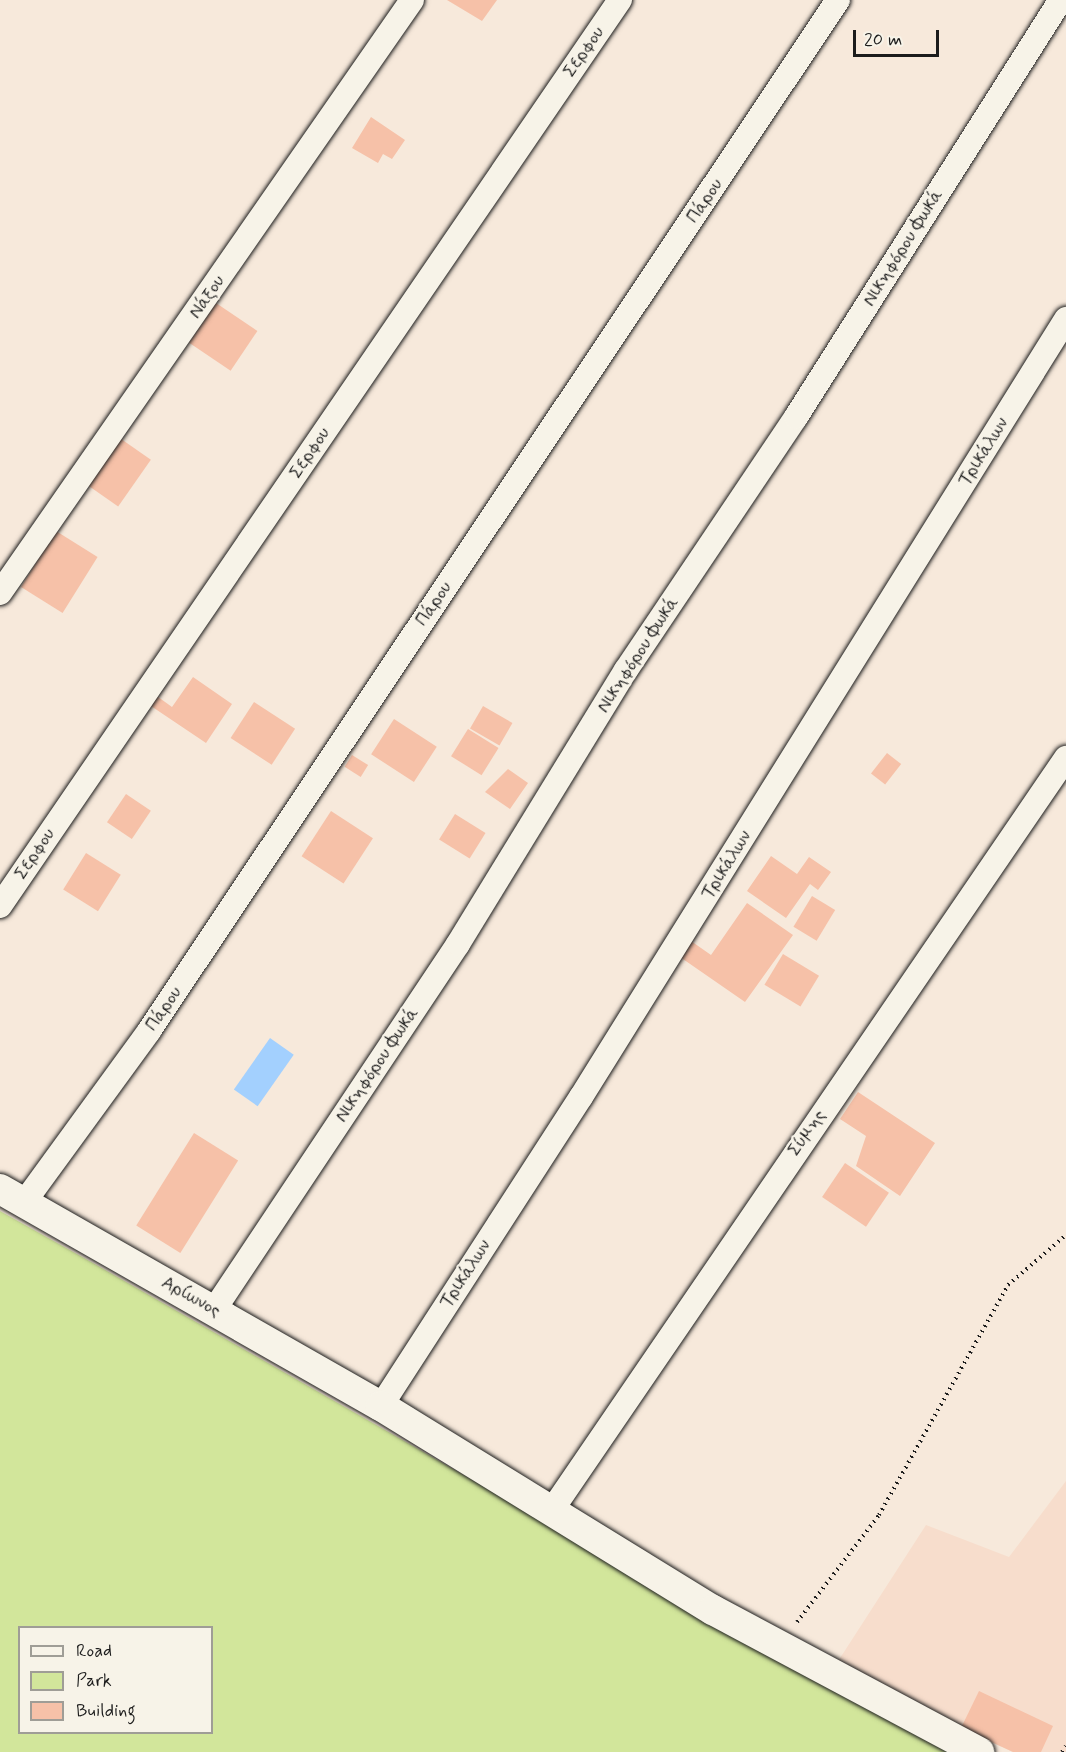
<!DOCTYPE html>
<html>
<head>
<meta charset="utf-8">
<style>
  body { margin:0 }
  #map { position:relative; width:1066px; height:1752px; overflow:hidden; background:#f7e9db; font-family:Mynerve,sans-serif }
  div>[style] { position:absolute }
  [style*='--x'] { left:calc(var(--x)*1px); top:calc(var(--y)*1px); width:calc(var(--w)*1px); rotate:calc(var(--a)*1deg) }
  .built>* { inset:0; background:#f7ddcc }
  .green>* { inset:0; background:#d2e69b }
  .water>* { inset:0; background:#a3d0fe; transform-origin:0 0 }
  .building>* { inset:0; background:#f6c1a8; transform-origin:0 0 }
  .path>* { height:4px; margin-top:-2px; transform-origin:0; background:repeating-linear-gradient(90deg,#1c1c1c 0 1.5px,transparent 0 6px) }
  .roads { filter:drop-shadow(0 0 2px #1c1c1c) drop-shadow(0 0 2px #1c1c1c) }
  .minor>* { height:24px; margin:-12px; padding:0 12px; transform-origin:12px; border-radius:12px; background:#f7f3e8 }
  .tertiary>* { height:30px; margin:-15px; padding:0 15px; transform-origin:15px; border-radius:15px; background:#f7f3e8 }
  span { translate:-50% -50%; white-space:nowrap; text-align:center; line-height:1.15; -webkit-text-stroke:4.5px #f7f3e8; paint-order:stroke }
  .street-label { font-size:18px; color:#1c1c1c }
  .legend { position:absolute; left:18px; top:1626px; width:195px; height:108px; box-sizing:border-box; background:#f7f3e8; border:2px solid #9f9d96; margin:0; padding:8px 10px; list-style:none; font-size:18px; color:#1c1c1c }
  .legend li { display:flex; align-items:center; gap:12px; height:30px }
  .legend b { width:30px; border:2px solid #9f9d96 }
  .scale { position:absolute; left:853px; top:30px; width:86px; height:27px; box-sizing:border-box; border:3px solid #1c1c1c; border-top:0; padding-left:8px; font-size:18px; line-height:21px; white-space:nowrap; color:#1c1c1c; -webkit-text-stroke:4px #f7f3e8; paint-order:stroke }
</style>
</head>
<body>
<div id="map">
  <div class="built">
    <i style="clip-path:polygon(1066px 1481px,1066px 1752px,1013px 1752px,833px 1669px,926px 1525px,1009px 1557px)"></i>
  </div>
  <div class="green">
    <i style="clip-path:polygon(evenodd,0 1211px,93px 1263px,948px 1752px,0 1752px,0 1211px,20px 1628px,212px 1628px,212px 1732px,20px 1732px,20px 1628px)"></i>
  </div>
  <div class="water">
    <i style="left:270px;top:1038px;width:29px;height:63px;rotate:35deg"></i>
  </div>
  <div class="building">
    <i style="clip-path:polygon(447px 0,497px 0,482px 21px)"></i>
    <i style="clip-path:polygon(371px 117px,405px 140px,392px 159px,383px 154px,378px 163px,352px 148px)"></i>
    <i style="left:216px;top:303px;width:50px;height:48px;rotate:34deg"></i>
    <i style="left:114px;top:434px;width:45px;height:57px;rotate:35deg"></i>
    <i style="left:56px;top:531px;width:49px;height:66px;rotate:32deg"></i>
    <i style="clip-path:polygon(193px 677px,232px 704px,206px 743px,148px 704px,154px 694px,172px 707px)"></i>
    <i style="left:254px;top:702px;width:49px;height:43px;rotate:33deg"></i>
    <i style="left:483px;top:706px;width:34px;height:26px;rotate:30deg"></i>
    <i style="left:394px;top:719px;width:51px;height:42px;rotate:33deg"></i>
    <i style="left:468px;top:729px;width:36px;height:32px;rotate:32deg"></i>
    <i style="left:887px;top:753px;width:18px;height:26px;rotate:38deg"></i>
    <i style="left:352px;top:755px;width:19px;height:14px;rotate:32deg"></i>
    <i style="clip-path:polygon(508px 769px,528px 783px,510px 809px,485px 792px)"></i>
    <i style="left:126px;top:794px;width:30px;height:34px;rotate:34deg"></i>
    <i style="left:331px;top:811px;width:50px;height:54px;rotate:33deg"></i>
    <i style="left:455px;top:814px;width:36px;height:30px;rotate:32deg"></i>
    <i style="left:86px;top:853px;width:41px;height:43px;rotate:32deg"></i>
    <i style="clip-path:polygon(771px 856px,797px 874px,809px 857px,831px 872px,818px 890px,810px 884px,786px 918px,747px 891px)"></i>
    <i style="left:812px;top:896px;width:27px;height:36px;rotate:31deg"></i>
    <i style="clip-path:polygon(747px 903px,793px 935px,745px 1002px,680px 957px,691px 941px,711px 955px)"></i>
    <i style="left:783px;top:954px;width:42px;height:36px;rotate:31deg"></i>
    <i style="clip-path:polygon(858px 1092px,935px 1143px,900px 1196px,856px 1166px,866px 1136px,840px 1119px)"></i>
    <i style="left:194px;top:1133px;width:52px;height:109px;rotate:32deg"></i>
    <i style="left:845px;top:1163px;width:53px;height:41px;rotate:34deg"></i>
    <i style="clip-path:polygon(979px 1691px,1053px 1726px,1041px 1752px,1013px 1752px,961px 1728px)"></i>
  </div>
  <div class="path">
    <i style="--x:797;--y:1622;--w:135;--a:-52.5"></i>
    <i style="--x:879;--y:1515;--w:264;--a:-60.7"></i>
    <i style="--x:1008;--y:1285;--w:77;--a:-40.8"></i>
    <i style="--x:1062;--y:1752;--w:7;--a:-56"></i>
  </div>
  <div class="roads">
    <div class="minor">
      <i style="--x:0;--y:593;--w:722;--a:-55.21"></i>
      <i style="--x:0;--y:906;--w:1098;--a:-55.62"></i>
      <i style="--x:23;--y:1204;--w:214;--a:-53.9"></i>
      <i style="--x:149;--y:1031;--w:1240;--a:-56.25"></i>
      <i style="--x:214;--y:1310;--w:440;--a:-56.3"></i>
      <i style="--x:458;--y:944;--w:321;--a:-58.5"></i>
      <i style="--x:626;--y:670;--w:305;--a:-56.1"></i>
      <i style="--x:796;--y:417;--w:494;--a:-57.6"></i>
      <i style="--x:381;--y:1406;--w:368;--a:-57.1"></i>
      <i style="--x:581;--y:1097;--w:917;--a:-58.06"></i>
      <i style="--x:552;--y:1510;--w:911;--a:-55.65"></i>
    </div>
    <div class="tertiary">
      <i style="--x:0;--y:1189;--w:438;--a:29.7"></i>
      <i style="--x:381;--y:1406;--w:390;--a:31.6"></i>
      <i style="--x:713;--y:1610;--w:302;--a:28.1"></i>
    </div>
  </div>
  <div class="street-label">
    <span style="left:584px;top:52px;rotate:-55deg">Σερφου</span>
    <span style="left:705px;top:201px;rotate:-56deg">Πάρου</span>
    <span style="left:903px;top:248px;rotate:-58deg">Νικηφόρου Φωκά</span>
    <span style="left:207px;top:297px;rotate:-55deg">Νάξου</span>
    <span style="left:984px;top:452px;rotate:-58deg">Τρικάλων</span>
    <span style="left:310px;top:453px;rotate:-56deg">Σερφου</span>
    <span style="left:434px;top:604px;rotate:-56deg">Πάρου</span>
    <span style="left:638px;top:655px;rotate:-57deg">Νικηφόρου Φωκά</span>
    <span style="left:35px;top:854px;rotate:-56deg">Σερφου</span>
    <span style="left:727px;top:865px;rotate:-58deg">Τρικάλων</span>
    <span style="left:164px;top:1009px;rotate:-56deg">Πάρου</span>
    <span style="left:377px;top:1065px;rotate:-56deg">Νικηφόρου Φωκά</span>
    <span style="left:807px;top:1133px;rotate:-55deg">Σύμης</span>
    <span style="left:466px;top:1274px;rotate:-57deg">Τρικάλων</span>
    <span style="left:191px;top:1297px;rotate:29deg">Αρίωνος</span>
  </div>
  <ul class="legend">
  <li><b style="height:8px;background:#f7f3e8"></b>Road</li>
  <li><b style="height:16px;background:#d2e69b"></b>Park</li>
  <li><b style="height:16px;background:#f6c1a8"></b>Building</li>
  </ul>
  <div class="scale">20 m</div>
</div>
</body>
</html>
